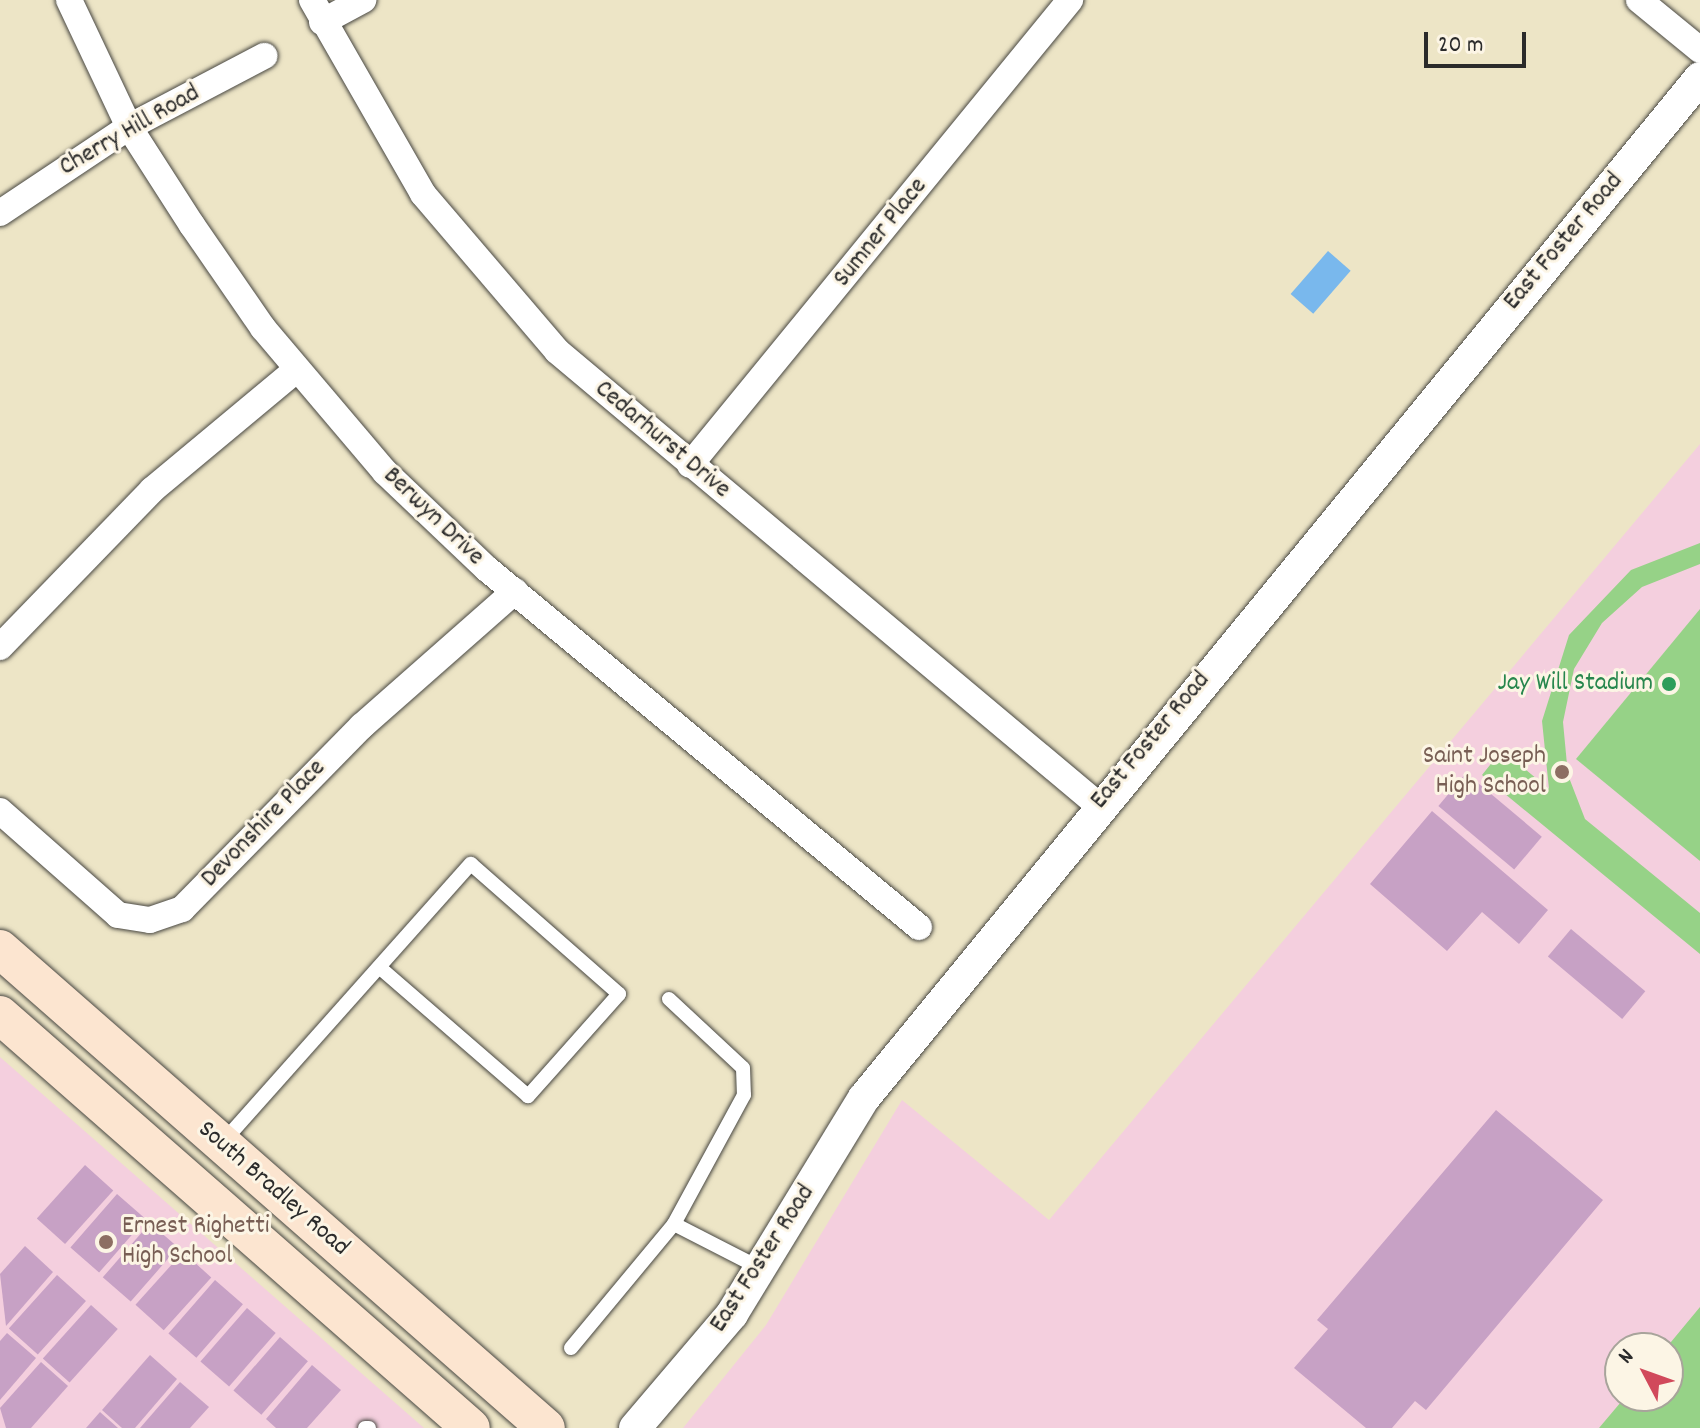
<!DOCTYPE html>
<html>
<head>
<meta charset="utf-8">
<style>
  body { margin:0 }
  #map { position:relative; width:1700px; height:1428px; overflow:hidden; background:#ede5c6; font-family:Dekko,sans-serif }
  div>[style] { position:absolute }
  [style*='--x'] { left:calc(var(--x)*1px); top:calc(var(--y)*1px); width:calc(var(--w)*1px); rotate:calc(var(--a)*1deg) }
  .built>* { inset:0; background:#f4cfde }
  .green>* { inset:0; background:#96d287 }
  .water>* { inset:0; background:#79b8ed; transform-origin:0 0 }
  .building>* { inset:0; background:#c7a1c5; transform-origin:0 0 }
  .roads { filter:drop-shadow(0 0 2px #484742) drop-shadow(0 0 2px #484742) }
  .service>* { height:14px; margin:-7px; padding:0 7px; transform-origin:7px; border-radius:7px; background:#fff }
  .minor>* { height:26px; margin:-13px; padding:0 13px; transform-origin:13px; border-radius:13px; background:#fff }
  .tertiary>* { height:32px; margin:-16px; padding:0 16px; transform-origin:16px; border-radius:16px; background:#fff }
  .secondary>* { height:38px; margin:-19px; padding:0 19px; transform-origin:19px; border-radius:19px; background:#fce5d0 }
  .dots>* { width:22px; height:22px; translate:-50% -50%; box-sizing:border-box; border:4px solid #fcf5e5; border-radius:50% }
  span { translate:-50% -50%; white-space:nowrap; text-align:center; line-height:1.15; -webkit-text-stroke:6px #fcf5e5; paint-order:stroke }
  .street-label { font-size:26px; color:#2b2b2b }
  .leisure-label { font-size:26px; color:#27864d }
  .right { translate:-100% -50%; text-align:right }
  .education-label { font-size:26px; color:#785e54 }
  .left { translate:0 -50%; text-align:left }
  .north { position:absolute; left:1604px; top:1332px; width:80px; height:80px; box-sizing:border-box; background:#fcf5e5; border:2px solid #a8a49b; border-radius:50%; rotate:311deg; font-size:22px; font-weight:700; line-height:32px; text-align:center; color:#2b2b2b }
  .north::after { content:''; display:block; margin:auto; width:28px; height:36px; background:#d1495b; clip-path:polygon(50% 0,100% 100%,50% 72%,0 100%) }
  .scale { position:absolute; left:1424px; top:32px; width:102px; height:36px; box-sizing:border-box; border:4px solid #2b2b2b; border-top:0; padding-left:10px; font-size:24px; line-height:28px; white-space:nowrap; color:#2b2b2b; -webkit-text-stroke:6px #fcf5e5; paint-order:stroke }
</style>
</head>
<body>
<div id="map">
  <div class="built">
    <i style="clip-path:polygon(evenodd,1700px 444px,1700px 1428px,683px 1428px,766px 1325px,902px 1100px,1049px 1220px,1700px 444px,1620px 1348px,1668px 1348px,1668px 1396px,1620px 1396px,1620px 1348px)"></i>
    <i style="clip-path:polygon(0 1057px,424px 1428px,0 1428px)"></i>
  </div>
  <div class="green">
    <i style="clip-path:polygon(1700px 543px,1700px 564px,1642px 587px,1602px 623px,1574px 669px,1563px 722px,1568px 775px,1585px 819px,1700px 913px,1700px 954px,1482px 775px,1502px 750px,1549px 789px,1542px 721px,1569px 635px,1631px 570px)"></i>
    <i style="clip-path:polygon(1700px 609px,1700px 861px,1576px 759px)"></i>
    <i style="clip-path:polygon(1700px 1307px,1700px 1428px,1599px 1428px,1626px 1396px,1668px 1396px,1666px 1348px)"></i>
  </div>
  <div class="water">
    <i style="left:1328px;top:251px;width:30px;height:57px;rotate:41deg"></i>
  </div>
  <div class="building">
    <i style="left:1466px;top:773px;width:99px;height:43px;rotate:40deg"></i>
    <i style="clip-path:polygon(1432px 811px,1548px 910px,1519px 944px,1482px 912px,1447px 951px,1370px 884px)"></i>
    <i style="left:1571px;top:929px;width:97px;height:36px;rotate:40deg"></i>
    <i style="clip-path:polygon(1496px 1110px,1603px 1200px,1426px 1410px,1415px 1401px,1392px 1428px,1366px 1428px,1294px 1368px,1328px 1329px,1317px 1320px)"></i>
    <i style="left:85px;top:1165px;width:38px;height:72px;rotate:42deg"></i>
    <i style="left:117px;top:1194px;width:38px;height:71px;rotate:41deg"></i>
    <i style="left:150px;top:1223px;width:37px;height:72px;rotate:41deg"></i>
    <i style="clip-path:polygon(25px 1246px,53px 1272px,6px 1326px,0 1274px)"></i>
    <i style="left:183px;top:1252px;width:38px;height:71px;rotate:42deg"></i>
    <i style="left:57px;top:1275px;width:39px;height:72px;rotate:42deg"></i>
    <i style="left:215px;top:1280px;width:37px;height:71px;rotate:41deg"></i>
    <i style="left:91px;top:1305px;width:36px;height:72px;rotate:42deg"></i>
    <i style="left:247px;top:1308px;width:38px;height:71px;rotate:41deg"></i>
    <i style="clip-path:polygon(7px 1333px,36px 1358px,0 1400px,0 1341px)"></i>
    <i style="left:280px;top:1337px;width:37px;height:71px;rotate:41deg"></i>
    <i style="clip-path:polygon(150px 1355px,177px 1379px,135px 1428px,122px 1428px,102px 1410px)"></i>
    <i style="clip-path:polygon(41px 1362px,68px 1386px,31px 1428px,6px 1428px,0 1408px)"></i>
    <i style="clip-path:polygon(312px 1365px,341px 1390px,307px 1428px,276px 1428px,266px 1419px)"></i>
    <i style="clip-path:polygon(180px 1382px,209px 1407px,190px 1428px,140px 1428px)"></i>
    <i style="clip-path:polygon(100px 1412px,118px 1428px,86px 1428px)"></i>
  </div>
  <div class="roads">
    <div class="service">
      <i style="--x:669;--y:999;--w:101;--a:43"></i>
      <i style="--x:743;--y:1068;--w:27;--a:88"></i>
      <i style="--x:744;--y:1095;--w:147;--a:118.5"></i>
      <i style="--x:222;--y:1143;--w:374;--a:-48.3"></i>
      <i style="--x:471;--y:864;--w:197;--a:41.3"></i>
      <i style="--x:619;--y:994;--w:137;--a:131.7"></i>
      <i style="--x:528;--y:1096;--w:197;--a:-139.1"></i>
      <i style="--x:571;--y:1348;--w:161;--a:-50.3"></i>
      <i style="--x:674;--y:1224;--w:97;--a:27.1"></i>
      <i style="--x:365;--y:1428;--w:4;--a:0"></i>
    </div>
    <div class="minor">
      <i style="--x:69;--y:0;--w:140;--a:64.7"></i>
      <i style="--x:129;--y:127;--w:117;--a:57.3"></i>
      <i style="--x:192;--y:225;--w:125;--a:55.4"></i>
      <i style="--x:263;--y:328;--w:189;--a:49.7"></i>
      <i style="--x:385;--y:472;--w:141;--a:43.6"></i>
      <i style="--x:487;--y:569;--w:561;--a:39.65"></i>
      <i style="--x:312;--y:0;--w:224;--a:60.2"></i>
      <i style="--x:423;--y:194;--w:206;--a:49.5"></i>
      <i style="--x:557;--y:351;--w:706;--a:40"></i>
      <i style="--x:1639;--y:0;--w:79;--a:39.3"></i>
      <i style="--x:322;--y:22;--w:47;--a:-28.2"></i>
      <i style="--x:0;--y:213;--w:155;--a:-33.7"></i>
      <i style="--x:129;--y:127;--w:153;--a:-27.7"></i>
      <i style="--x:690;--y:465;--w:601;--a:-50.74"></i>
      <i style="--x:0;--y:647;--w:219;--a:-45.9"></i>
      <i style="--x:152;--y:490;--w:187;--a:-39.8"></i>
      <i style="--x:0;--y:811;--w:157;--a:41.4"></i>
      <i style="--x:118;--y:915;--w:32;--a:9"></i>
      <i style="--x:150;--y:920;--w:34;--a:-19"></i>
      <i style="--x:182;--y:909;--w:257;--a:-45.5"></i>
      <i style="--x:362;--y:726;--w:204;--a:-41.4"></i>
    </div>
    <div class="tertiary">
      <i style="--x:635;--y:1428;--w:150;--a:-49.6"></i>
      <i style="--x:732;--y:1314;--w:253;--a:-58.6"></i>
      <i style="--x:864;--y:1098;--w:1319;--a:-50.66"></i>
    </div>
    <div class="secondary">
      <i style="--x:0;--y:949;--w:726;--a:41.26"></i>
      <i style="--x:0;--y:1015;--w:626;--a:41.25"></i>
    </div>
  </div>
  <div class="dots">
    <i style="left:1669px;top:684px;background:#2e9e5b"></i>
    <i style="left:1562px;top:772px;background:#8d6e63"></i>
    <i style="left:106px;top:1242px;background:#8d6e63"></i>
  </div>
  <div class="street-label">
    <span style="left:130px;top:131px;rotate:-30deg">Cherry Hill Road</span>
    <span style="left:881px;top:233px;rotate:-51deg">Sumner Place</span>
    <span style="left:1564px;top:242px;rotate:-50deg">East Foster Road</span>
    <span style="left:662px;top:440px;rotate:40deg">Cedarhurst Drive</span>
    <span style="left:433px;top:517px;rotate:44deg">Berwyn Drive</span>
    <span style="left:1151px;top:741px;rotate:-50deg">East Foster Road</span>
    <span style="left:264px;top:824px;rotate:-46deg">Devonshire Place</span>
    <span style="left:273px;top:1189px;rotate:41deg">South Bradley Road</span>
    <span style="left:763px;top:1259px;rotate:-57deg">East Foster Road</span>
  </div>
  <div class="leisure-label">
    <span class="right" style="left:1653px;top:684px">Jay Will Stadium</span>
  </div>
  <div class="education-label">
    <span class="right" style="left:1546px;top:772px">Saint Joseph<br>High School</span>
    <span class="left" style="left:122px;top:1242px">Ernest Righetti<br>High School</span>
  </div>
  <div class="north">N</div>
  <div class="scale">20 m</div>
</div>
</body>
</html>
